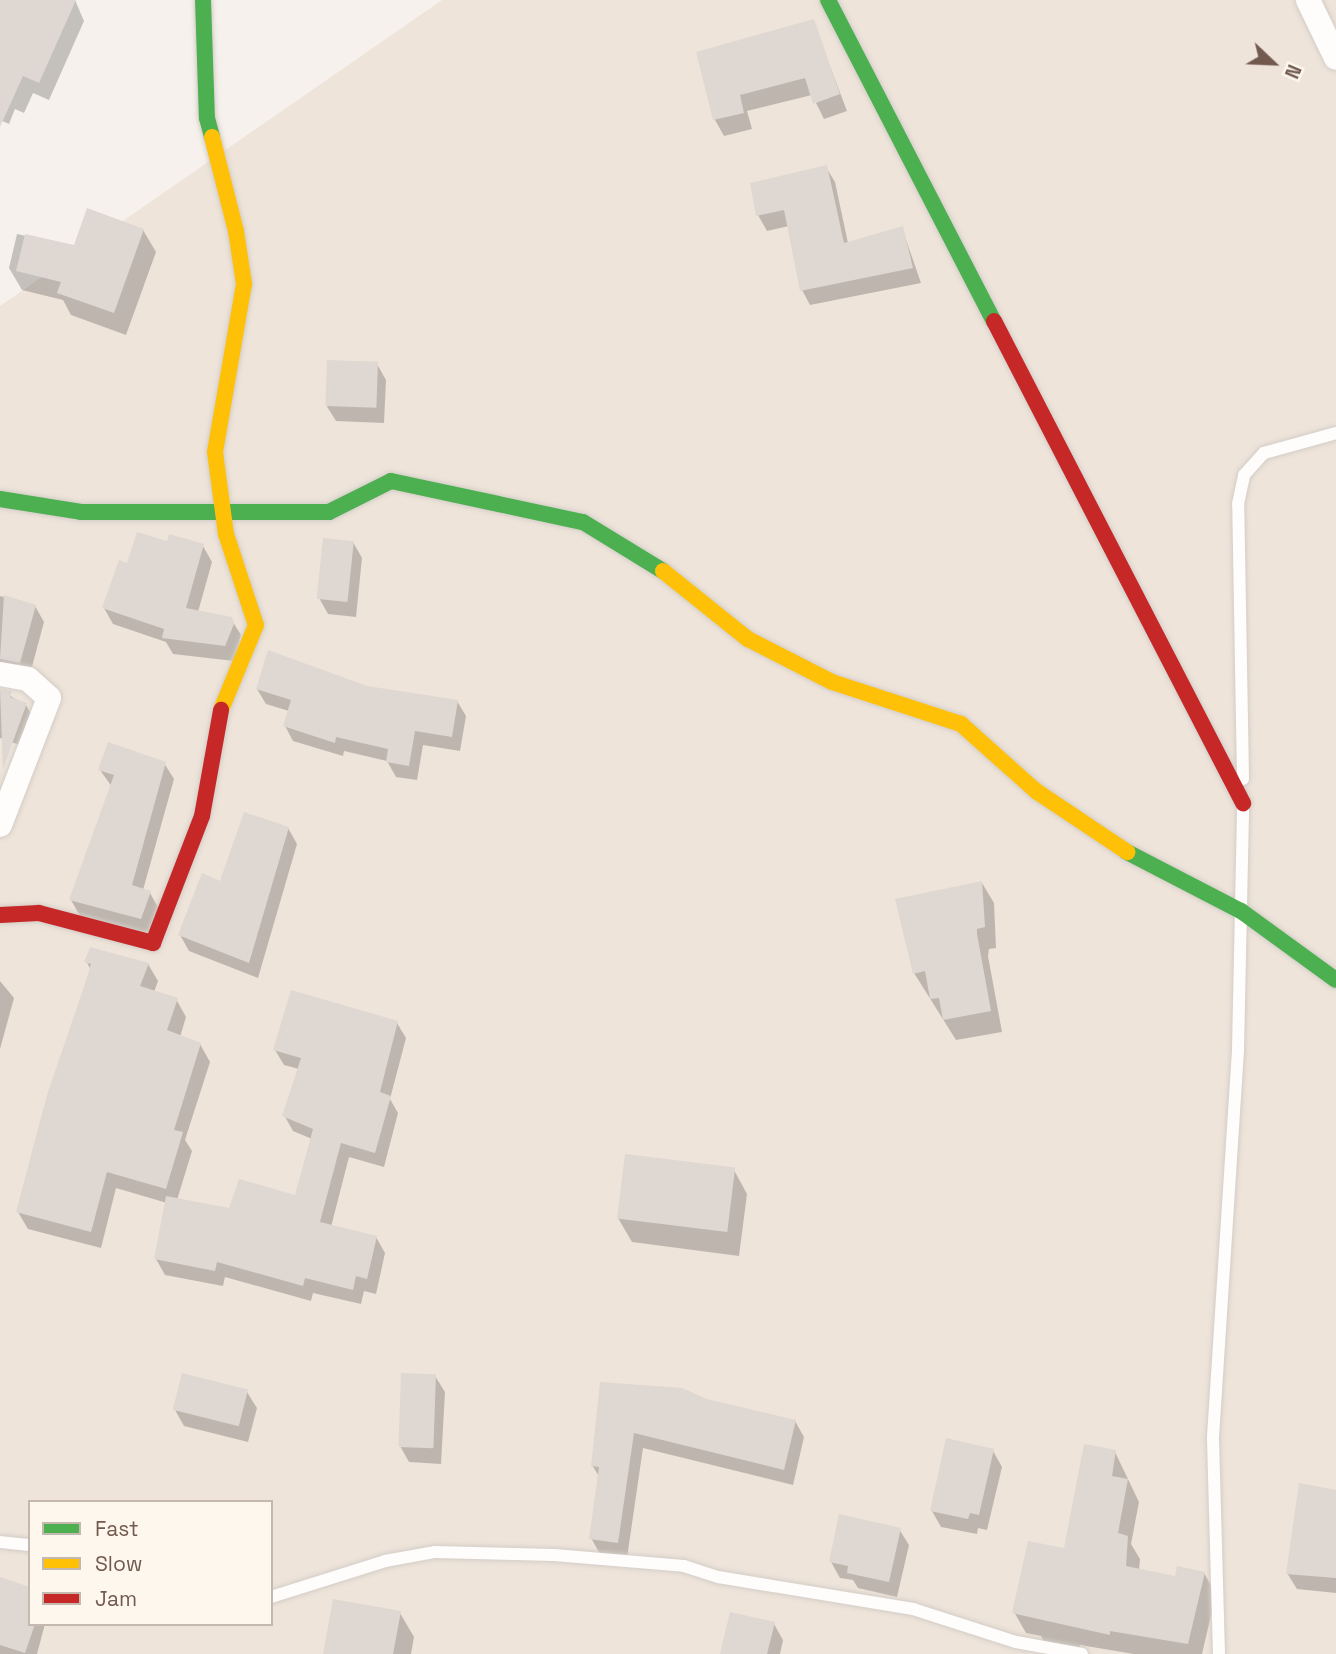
<!DOCTYPE html>
<html>
<head>
<meta charset="utf-8">
<style>
  body { margin:0 }
  #map { position:relative; width:1336px; height:1654px; overflow:hidden; background:#f6f1ec; font-family:"Space Grotesk",sans-serif }
  div>[style] { position:absolute }
  [style*='--x'] { left:calc(var(--x)*1px); top:calc(var(--y)*1px); width:calc(var(--w)*1px); rotate:calc(var(--a)*1deg) }
  .residential>* { inset:0; background:#eee4da }
  .shadow>* { inset:0; background:#0003 }
  .building>* { inset:0; background:#dfd7d2; transform-origin:0 0 }
  .roads { filter:drop-shadow(0 0 2px #d3cdc7) drop-shadow(0 0 2px #d3cdc7) }
  .lane>* { height:12px; margin:-6px; padding:0 6px; transform-origin:6px; border-radius:6px; background:#fefdfc }
  .street>* { height:24px; margin:-12px; padding:0 12px; transform-origin:12px; border-radius:12px; background:#fefdfc }
  .fast>* { height:16px; margin:-8px; padding:0 8px; transform-origin:8px; border-radius:8px; background:#4caf50 }
  .slow>* { height:16px; margin:-8px; padding:0 8px; transform-origin:8px; border-radius:8px; background:#ffc107 }
  .jam>* { height:16px; margin:-8px; padding:0 8px; transform-origin:8px; border-radius:8px; background:#c62828 }
  span { translate:-50% -50%; white-space:nowrap; text-align:center; line-height:1.15; -webkit-text-stroke:7px #fdf7ee; paint-order:stroke }
  .legend { position:absolute; left:28px; top:1500px; width:245px; height:126px; box-sizing:border-box; background:#fdf7ee; border:2px solid #c5b8ae; margin:0; padding:9px 12px; list-style:none; font-size:21px; color:#725a4e }
  .legend li { display:flex; align-items:center; gap:14px; height:35px }
  .legend b { width:35px; border:2px solid #c5b8ae }
  .north { position:absolute; left:1238px; top:28px; width:70px; height:70px; -webkit-text-stroke:5px #fdf7ee; paint-order:stroke; rotate:113deg; font-size:19px; font-weight:700; line-height:28px; text-align:center; color:#725a4e }
  .north::after { content:''; display:block; margin:auto; width:24px; height:32px; background:#725a4e; clip-path:polygon(50% 0,100% 100%,50% 72%,0 100%) }
</style>
</head>
<body>
<div id="map">
  <div class="residential">
    <i style="clip-path:polygon(evenodd,442px 0,1336px 0,1336px 1654px,0 1654px,0 306px,442px 0,30px 1502px,271px 1502px,271px 1624px,30px 1624px,30px 1502px)"></i>
  </div>
  <div class="shadow">
    <i style="clip-path:polygon(0 0,75px 0,84px 21px,49px 100px,33px 93px,24px 113px,15px 109px,9px 124px,0 120px)"></i>
    <i style="clip-path:polygon(813px 21px,847px 111px,824px 119px,812px 95px,747px 111px,752px 129px,724px 136px,715px 120px,698px 54px)"></i>
    <i style="clip-path:polygon(826px 167px,835px 182px,848px 243px,902px 228px,921px 283px,810px 305px,802px 290px,789px 226px,767px 231px,758px 215px)"></i>
    <i style="clip-path:polygon(143px 230px,156px 252px,126px 335px,71px 315px,63px 300px,22px 290px,9px 268px,17px 234px,75px 247px)"></i>
    <i style="clip-path:polygon(377px 364px,386px 380px,384px 423px,336px 421px,326px 405px)"></i>
    <i style="clip-path:polygon(353px 542px,362px 558px,356px 617px,328px 614px,319px 598px)"></i>
    <i style="clip-path:polygon(168px 543px,203px 546px,212px 562px,198px 612px,231px 619px,241px 635px,234px 661px,173px 654px,166px 642px,113px 624px,104px 608px,128px 565px)"></i>
    <i style="clip-path:polygon(0 596px,35px 606px,44px 622px,29px 678px,0 681px)"></i>
    <i style="clip-path:polygon(367px 688px,457px 701px,466px 716px,460px 751px,423px 745px,417px 780px,396px 777px,387px 761px,344px 751px,343px 756px,293px 741px,285px 726px,289px 711px,266px 704px,257px 689px)"></i>
    <i style="clip-path:polygon(0 690px,26px 705px,35px 721px,25px 747px,0 738px)"></i>
    <i style="clip-path:polygon(164px 763px,174px 779px,143px 890px,150px 893px,159px 909px,150px 934px,80px 916px,71px 900px,112px 787px,100px 770px)"></i>
    <i style="clip-path:polygon(288px 828px,297px 844px,258px 978px,189px 951px,180px 935px)"></i>
    <i style="clip-path:polygon(982px 883px,994px 903px,996px 948px,989px 949px,988px 956px,1002px 1032px,956px 1040px,914px 973px)"></i>
    <i style="clip-path:polygon(86px 961px,148px 964px,158px 981px,154px 992px,176px 999px,186px 1017px,180px 1037px,200px 1044px,210px 1062px,185px 1140px,192px 1151px,177px 1200px,230px 1210px,297px 1198px,312px 1139px,293px 1131px,284px 1115px,299px 1069px,284px 1065px,275px 1050px,397px 1023px,406px 1038px,390px 1099px,398px 1113px,384px 1167px,349px 1157px,331px 1227px,376px 1237px,385px 1253px,376px 1294px,364px 1291px,361px 1304px,313px 1293px,311px 1301px,225px 1277px,223px 1286px,165px 1275px,156px 1259px,167px 1203px,116px 1188px,101px 1248px,28px 1229px,18px 1212px,91px 970px)"></i>
    <i style="clip-path:polygon(0 981px,14px 998px,0 1049px)"></i>
    <i style="clip-path:polygon(734px 1170px,747px 1194px,739px 1256px,632px 1242px,618px 1218px)"></i>
    <i style="clip-path:polygon(435px 1376px,445px 1392px,441px 1464px,409px 1462px,400px 1446px)"></i>
    <i style="clip-path:polygon(602px 1384px,795px 1421px,804px 1437px,793px 1485px,643px 1448px,627px 1558px,600px 1554px,591px 1538px,600px 1478px,592px 1465px)"></i>
    <i style="clip-path:polygon(247px 1392px,257px 1408px,248px 1442px,184px 1426px,175px 1410px)"></i>
    <i style="clip-path:polygon(993px 1451px,1002px 1467px,987px 1530px,978px 1528px,977px 1534px,941px 1527px,932px 1511px)"></i>
    <i style="clip-path:polygon(1115px 1452px,1139px 1502px,1131px 1544px,1140px 1559px,1139px 1571px,1176px 1578px,1204px 1573px,1216px 1594px,1202px 1654px,1134px 1654px,1080px 1645px,1078px 1654px,1051px 1654px,1041px 1636px,1026px 1633px,1014px 1612px,1065px 1550px)"></i>
    <i style="clip-path:polygon(1336px 1491px,1336px 1593px,1297px 1589px,1287px 1573px)"></i>
    <i style="clip-path:polygon(899px 1529px,909px 1545px,897px 1597px,858px 1588px,853px 1580px,840px 1578px,831px 1562px)"></i>
    <i style="clip-path:polygon(0 1578px,30px 1624px,45px 1624px,37px 1654px,0 1654px)"></i>
    <i style="clip-path:polygon(400px 1613px,414px 1637px,411px 1654px,325px 1654px)"></i>
    <i style="clip-path:polygon(774px 1624px,783px 1640px,780px 1654px,724px 1654px)"></i>
  </div>
  <div class="building">
    <i style="clip-path:polygon(0 0,76px 0,39px 83px,23px 76px,0 127px)"></i>
    <i style="clip-path:polygon(814px 19px,840px 94px,813px 104px,805px 78px,740px 95px,744px 113px,713px 120px,696px 52px)"></i>
    <i style="clip-path:polygon(827px 165px,844px 243px,903px 226px,913px 268px,800px 291px,784px 210px,756px 216px,750px 183px)"></i>
    <i style="clip-path:polygon(87px 208px,144px 229px,114px 313px,57px 293px,61px 282px,16px 271px,25px 234px,74px 245px)"></i>
    <i style="left:327px;top:360px;width:51px;height:46px;rotate:2deg"></i>
    <i style="clip-path:polygon(137px 532px,167px 541px,169px 534px,204px 544px,186px 608px,232px 617px,234px 624px,225px 646px,162px 638px,164px 629px,102px 608px,119px 560px,127px 563px)"></i>
    <i style="left:323px;top:538px;width:31px;height:61px;rotate:6deg"></i>
    <i style="clip-path:polygon(4px 595px,36px 605px,20px 663px,0 659px)"></i>
    <i style="clip-path:polygon(268px 650px,367px 686px,458px 700px,452px 737px,415px 731px,409px 766px,386px 762px,388px 749px,336px 737px,335px 743px,283px 726px,291px 700px,256px 689px)"></i>
    <i style="clip-path:polygon(0 689px,12px 691px,10px 697px,27px 703px,3px 769px)"></i>
    <i style="clip-path:polygon(108px 742px,166px 762px,132px 885px,151px 891px,141px 919px,69px 900px,114px 775px,98px 770px)"></i>
    <i style="clip-path:polygon(244px 812px,289px 827px,249px 963px,178px 935px,202px 873px,220px 881px)"></i>
    <i style="clip-path:polygon(982px 881px,985px 927px,977px 929px,977px 934px,991px 1011px,943px 1020px,939px 998px,930px 999px,925px 971px,913px 974px,895px 899px)"></i>
    <i style="clip-path:polygon(90px 947px,149px 963px,140px 986px,178px 998px,167px 1030px,201px 1043px,174px 1130px,183px 1132px,166px 1189px,107px 1172px,91px 1232px,16px 1212px,47px 1095px,86px 981px,91px 964px,84px 962px)"></i>
    <i style="clip-path:polygon(291px 990px,398px 1021px,380px 1092px,391px 1096px,375px 1153px,341px 1143px,320px 1222px,377px 1236px,367px 1279px,356px 1276px,353px 1290px,305px 1278px,303px 1286px,217px 1262px,215px 1271px,154px 1259px,166px 1196px,229px 1208px,239px 1179px,295px 1195px,313px 1129px,282px 1116px,301px 1058px,273px 1050px)"></i>
    <i style="left:625px;top:1154px;width:111px;height:65px;rotate:7deg"></i>
    <i style="left:182px;top:1373px;width:68px;height:38px;rotate:14deg"></i>
    <i style="left:401px;top:1373px;width:35px;height:74px;rotate:2deg"></i>
    <i style="clip-path:polygon(600px 1382px,682px 1388px,707px 1399px,796px 1420px,784px 1470px,634px 1433px,618px 1543px,589px 1539px,599px 1467px,591px 1466px)"></i>
    <i style="clip-path:polygon(946px 1438px,994px 1449px,979px 1515px,970px 1513px,968px 1519px,930px 1511px)"></i>
    <i style="clip-path:polygon(1084px 1444px,1116px 1450px,1112px 1476px,1128px 1479px,1118px 1533px,1128px 1536px,1126px 1566px,1175px 1576px,1177px 1566px,1205px 1572px,1188px 1644px,1110px 1631px,1110px 1635px,1012px 1613px,1028px 1541px,1064px 1548px)"></i>
    <i style="clip-path:polygon(1299px 1483px,1336px 1490px,1336px 1578px,1286px 1574px)"></i>
    <i style="clip-path:polygon(839px 1514px,901px 1528px,889px 1582px,847px 1573px,848px 1566px,829px 1562px)"></i>
    <i style="clip-path:polygon(0 1577px,30px 1587px,30px 1624px,35px 1624px,25px 1653px,0 1645px)"></i>
    <i style="clip-path:polygon(333px 1599px,401px 1611px,393px 1654px,323px 1654px)"></i>
    <i style="clip-path:polygon(730px 1612px,775px 1622px,767px 1654px,720px 1654px)"></i>
  </div>
  <div class="roads">
    <div class="lane">
      <i style="--x:1243;--y:779;--w:275;--a:-91"></i>
      <i style="--x:1238;--y:504;--w:30;--a:-78"></i>
      <i style="--x:1244;--y:475;--w:30;--a:-48"></i>
      <i style="--x:1264;--y:453;--w:75;--a:-15.5"></i>
      <i style="--x:0;--y:1542;--w:30;--a:6"></i>
      <i style="--x:271;--y:1597;--w:120;--a:-17.5"></i>
      <i style="--x:385;--y:1561;--w:51;--a:-10.2"></i>
      <i style="--x:435;--y:1552;--w:119;--a:1.4"></i>
      <i style="--x:554;--y:1555;--w:130;--a:4.8"></i>
      <i style="--x:684;--y:1566;--w:36;--a:18"></i>
      <i style="--x:718;--y:1577;--w:198;--a:9.3"></i>
      <i style="--x:913;--y:1609;--w:108;--a:17.8"></i>
      <i style="--x:1016;--y:1642;--w:67;--a:10.3"></i>
      <i style="--x:1219;--y:1654;--w:217;--a:-91.6"></i>
      <i style="--x:1213;--y:1437;--w:388;--a:-86.3"></i>
      <i style="--x:1238;--y:1050;--w:246;--a:-88.8"></i>
    </div>
    <div class="street">
      <i style="--x:1308;--y:0;--w:64;--a:64.2"></i>
      <i style="--x:0;--y:674;--w:28;--a:10"></i>
      <i style="--x:28;--y:679;--w:28;--a:42"></i>
      <i style="--x:49;--y:698;--w:136;--a:111.1"></i>
    </div>
    <div class="fast">
      <i style="--x:203;--y:0;--w:118;--a:88.1"></i>
      <i style="--x:207;--y:118;--w:20;--a:75"></i>
      <i style="--x:828;--y:0;--w:361;--a:62.7"></i>
      <i style="--x:0;--y:499;--w:82;--a:9.1"></i>
      <i style="--x:81;--y:512;--w:248;--a:0"></i>
      <i style="--x:329;--y:512;--w:69;--a:-26.6"></i>
      <i style="--x:391;--y:481;--w:196;--a:12.1"></i>
      <i style="--x:583;--y:522;--w:94;--a:31.5"></i>
      <i style="--x:1127;--y:852;--w:128;--a:27.4"></i>
      <i style="--x:1241;--y:911;--w:117;--a:36"></i>
    </div>
    <div class="slow">
      <i style="--x:212;--y:137;--w:97;--a:75.7"></i>
      <i style="--x:236;--y:231;--w:54;--a:81.4"></i>
      <i style="--x:244;--y:284;--w:170;--a:99.8"></i>
      <i style="--x:215;--y:452;--w:83;--a:82.4"></i>
      <i style="--x:226;--y:534;--w:96;--a:71.8"></i>
      <i style="--x:256;--y:625;--w:92;--a:112.4"></i>
      <i style="--x:663;--y:571;--w:109;--a:38.7"></i>
      <i style="--x:748;--y:639;--w:94;--a:27.1"></i>
      <i style="--x:832;--y:682;--w:136;--a:18"></i>
      <i style="--x:961;--y:724;--w:101;--a:41.8"></i>
      <i style="--x:1036;--y:791;--w:110;--a:33.8"></i>
    </div>
    <div class="jam">
      <i style="--x:994;--y:321;--w:543;--a:62.68"></i>
      <i style="--x:0;--y:915;--w:39;--a:-3"></i>
      <i style="--x:39;--y:913;--w:118;--a:14.7"></i>
      <i style="--x:153;--y:943;--w:136;--a:-68.9"></i>
      <i style="--x:202;--y:816;--w:108;--a:-79.8"></i>
    </div>
  </div>
  <ul class="legend">
  <li><b style="height:9px;background:#4caf50"></b>Fast</li>
  <li><b style="height:9px;background:#ffc107"></b>Slow</li>
  <li><b style="height:9px;background:#c62828"></b>Jam</li>
  </ul>
  <div class="north">N</div>
</div>
</body>
</html>
